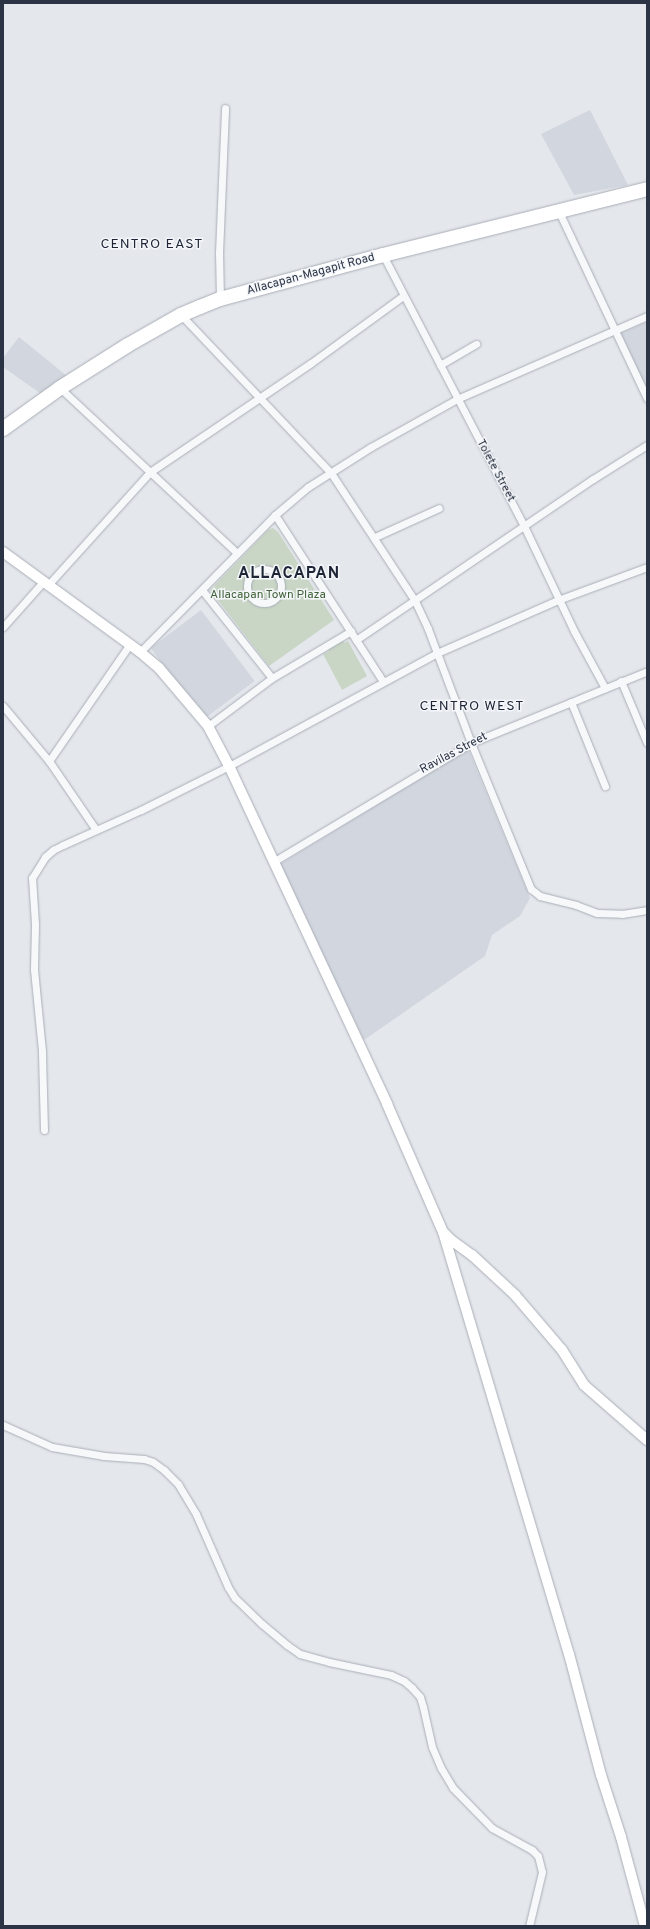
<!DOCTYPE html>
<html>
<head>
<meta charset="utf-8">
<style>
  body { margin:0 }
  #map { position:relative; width:650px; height:1929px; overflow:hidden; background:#e4e7ec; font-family:Overpass,sans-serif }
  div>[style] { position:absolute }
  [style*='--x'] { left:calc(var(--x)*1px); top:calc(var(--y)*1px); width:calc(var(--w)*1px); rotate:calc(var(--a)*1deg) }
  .built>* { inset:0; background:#d2d6de; transform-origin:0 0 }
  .green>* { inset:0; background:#c9d6c5 }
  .roads { filter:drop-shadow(0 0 1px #a9aeb7) drop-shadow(0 0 1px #a9aeb7) }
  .street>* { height:7px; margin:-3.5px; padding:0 3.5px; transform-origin:3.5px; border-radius:3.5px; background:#f7f8fa }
  .street>.ring { margin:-3.5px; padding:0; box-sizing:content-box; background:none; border:7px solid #f7f8fa; border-radius:50% }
  .secondary>* { height:10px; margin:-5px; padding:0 5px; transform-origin:5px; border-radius:5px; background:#fff }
  .highway>* { height:14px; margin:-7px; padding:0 7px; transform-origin:7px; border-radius:7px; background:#fff }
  span { translate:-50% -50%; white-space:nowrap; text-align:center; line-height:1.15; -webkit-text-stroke:3px #f4f6f9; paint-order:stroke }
  .street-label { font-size:12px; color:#2b3445 }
  .park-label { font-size:12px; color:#3f6138 }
  .quarter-label { font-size:14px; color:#1d2536; letter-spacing:1px }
  .district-label { font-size:16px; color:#1d2536; font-weight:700; letter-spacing:1px }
  .frame { position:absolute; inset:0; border:4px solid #2b3445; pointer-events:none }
</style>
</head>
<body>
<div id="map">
  <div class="built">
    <i style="clip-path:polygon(590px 110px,628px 185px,574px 195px,541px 134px)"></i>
    <i style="clip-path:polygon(647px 322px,647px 391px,619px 334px)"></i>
    <i style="clip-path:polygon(19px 337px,67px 376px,44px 396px,3px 367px,3px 358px)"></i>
    <i style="left:201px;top:610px;width:89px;height:63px;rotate:53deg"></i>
    <i style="clip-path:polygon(468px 749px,530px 898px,520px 916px,492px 935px,485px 956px,364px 1040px,279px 865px)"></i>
  </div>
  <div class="green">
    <i style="clip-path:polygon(273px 528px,278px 532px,334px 620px,269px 666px,210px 590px,268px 530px)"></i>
    <i style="clip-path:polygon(342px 639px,344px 643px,348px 641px,367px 676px,342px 690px,323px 654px,329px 651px,326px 647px)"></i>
  </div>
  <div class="roads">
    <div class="street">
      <i style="--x:559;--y:212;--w:206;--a:64.7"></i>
      <i style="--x:383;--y:255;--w:305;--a:62.5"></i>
      <i style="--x:524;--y:526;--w:116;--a:64.5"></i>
      <i style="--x:574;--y:631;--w:65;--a:61.5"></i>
      <i style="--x:220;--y:299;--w:46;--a:-91.2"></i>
      <i style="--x:219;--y:253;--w:145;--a:-87.6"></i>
      <i style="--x:181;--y:315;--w:218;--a:46.5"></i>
      <i style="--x:331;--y:473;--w:153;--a:56.7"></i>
      <i style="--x:415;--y:601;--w:31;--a:65"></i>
      <i style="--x:428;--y:629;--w:122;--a:69.3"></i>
      <i style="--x:471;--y:743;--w:158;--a:67.7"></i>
      <i style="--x:531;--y:889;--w:11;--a:38"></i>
      <i style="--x:540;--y:896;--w:37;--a:14"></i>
      <i style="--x:576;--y:905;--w:22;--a:21"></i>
      <i style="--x:597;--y:913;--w:25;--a:2"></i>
      <i style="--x:622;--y:914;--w:25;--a:-9"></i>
      <i style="--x:440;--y:365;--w:42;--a:-30.3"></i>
      <i style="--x:60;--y:388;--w:242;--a:43"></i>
      <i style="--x:275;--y:515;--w:198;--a:57"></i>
      <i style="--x:375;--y:537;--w:70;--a:-24.4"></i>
      <i class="ring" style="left:247px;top:569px;width:27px;height:27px"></i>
      <i style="--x:48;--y:585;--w:152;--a:-47.9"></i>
      <i style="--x:150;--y:472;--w:194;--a:-34.1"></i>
      <i style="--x:311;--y:363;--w:114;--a:-36.1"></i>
      <i style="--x:202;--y:590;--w:112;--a:51.5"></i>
      <i style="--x:3;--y:627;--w:60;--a:-48.4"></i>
      <i style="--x:356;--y:640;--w:287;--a:-34.2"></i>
      <i style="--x:593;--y:479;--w:64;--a:-32.2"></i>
      <i style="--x:140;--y:652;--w:192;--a:-45.4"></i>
      <i style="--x:275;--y:515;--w:43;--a:-40.3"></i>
      <i style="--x:308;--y:487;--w:75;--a:-32.4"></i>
      <i style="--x:371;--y:447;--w:98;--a:-29.2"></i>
      <i style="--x:457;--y:399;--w:207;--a:-23.6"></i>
      <i style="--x:621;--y:681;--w:67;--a:67.2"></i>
      <i style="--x:571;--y:702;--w:91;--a:68"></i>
      <i style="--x:3;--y:706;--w:72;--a:50.1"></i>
      <i style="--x:49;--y:761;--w:83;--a:55.7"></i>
      <i style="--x:208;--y:726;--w:80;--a:-36.9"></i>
      <i style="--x:272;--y:678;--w:92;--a:-30.7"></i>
      <i style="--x:49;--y:761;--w:142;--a:-55.3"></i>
      <i style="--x:273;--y:862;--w:231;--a:-31"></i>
      <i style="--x:471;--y:743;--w:190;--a:-22.2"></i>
      <i style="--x:44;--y:1130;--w:79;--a:-91.5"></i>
      <i style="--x:42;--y:1051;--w:82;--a:-95.6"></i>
      <i style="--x:34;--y:969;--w:45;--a:-88.7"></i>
      <i style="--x:35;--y:924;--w:46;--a:-93.7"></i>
      <i style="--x:32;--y:878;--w:25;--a:-58"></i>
      <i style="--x:45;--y:857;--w:11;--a:-41"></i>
      <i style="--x:53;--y:850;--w:11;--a:-27"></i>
      <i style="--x:63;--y:845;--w:85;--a:-24.2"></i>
      <i style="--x:141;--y:810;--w:98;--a:-26.6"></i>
      <i style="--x:229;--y:766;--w:237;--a:-28.5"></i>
      <i style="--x:437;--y:653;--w:132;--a:-23.7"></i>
      <i style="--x:558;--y:600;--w:95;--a:-20.3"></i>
      <i style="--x:3;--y:1425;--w:54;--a:24.2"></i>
      <i style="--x:52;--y:1447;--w:53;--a:9.8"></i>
      <i style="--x:104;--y:1456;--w:40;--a:4.3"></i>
      <i style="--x:144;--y:1459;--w:9;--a:18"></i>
      <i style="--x:153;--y:1462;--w:14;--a:36"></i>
      <i style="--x:164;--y:1470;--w:20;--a:45"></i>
      <i style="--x:178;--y:1484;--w:35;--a:59"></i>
      <i style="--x:196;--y:1514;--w:80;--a:66.3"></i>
      <i style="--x:228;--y:1587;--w:13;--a:58"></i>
      <i style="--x:235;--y:1598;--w:37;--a:44"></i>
      <i style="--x:262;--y:1624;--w:33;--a:40"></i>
      <i style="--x:287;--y:1645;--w:16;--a:35"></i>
      <i style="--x:300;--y:1654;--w:30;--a:15"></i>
      <i style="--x:329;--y:1662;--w:63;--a:11.8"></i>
      <i style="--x:391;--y:1675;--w:14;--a:25"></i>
      <i style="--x:404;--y:1681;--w:11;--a:41"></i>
      <i style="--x:412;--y:1688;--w:12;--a:48"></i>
      <i style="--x:420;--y:1697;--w:10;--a:73"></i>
      <i style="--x:423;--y:1707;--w:41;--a:77.3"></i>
      <i style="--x:432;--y:1747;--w:23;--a:67"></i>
      <i style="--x:441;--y:1768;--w:23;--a:59"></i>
      <i style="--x:453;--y:1788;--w:56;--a:45.7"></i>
      <i style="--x:492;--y:1828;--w:46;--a:28.8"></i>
      <i style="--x:532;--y:1850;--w:8;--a:45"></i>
      <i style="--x:538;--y:1856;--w:16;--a:76"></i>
      <i style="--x:542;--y:1872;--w:56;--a:103.5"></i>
    </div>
    <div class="secondary">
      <i style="--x:3;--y:552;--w:170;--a:36.1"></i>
      <i style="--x:140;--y:652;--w:25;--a:40"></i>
      <i style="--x:159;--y:668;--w:76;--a:49.8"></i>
      <i style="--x:208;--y:726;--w:45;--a:62.3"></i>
      <i style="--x:229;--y:766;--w:373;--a:64.9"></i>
      <i style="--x:387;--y:1104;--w:140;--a:66.4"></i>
      <i style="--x:443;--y:1232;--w:11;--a:45"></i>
      <i style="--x:451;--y:1240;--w:26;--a:36"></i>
      <i style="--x:472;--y:1255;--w:59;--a:42.9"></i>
      <i style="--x:515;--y:1295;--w:72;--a:49.5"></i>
      <i style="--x:562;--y:1350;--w:41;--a:57.8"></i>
      <i style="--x:584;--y:1385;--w:84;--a:41.1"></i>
      <i style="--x:444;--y:1235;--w:437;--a:73.4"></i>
      <i style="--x:569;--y:1654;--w:125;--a:75.2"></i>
      <i style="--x:601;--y:1775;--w:65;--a:72.1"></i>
      <i style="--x:621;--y:1837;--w:92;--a:74.9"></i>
    </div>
    <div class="highway">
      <i style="--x:3;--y:429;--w:70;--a:-35.7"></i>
      <i style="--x:60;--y:388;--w:80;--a:-32.3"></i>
      <i style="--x:128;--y:345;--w:61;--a:-29.5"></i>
      <i style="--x:181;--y:315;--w:21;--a:-23"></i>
      <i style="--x:200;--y:307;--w:22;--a:-22"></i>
      <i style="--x:220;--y:299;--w:169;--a:-15.1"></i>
      <i style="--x:383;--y:255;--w:272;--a:-14"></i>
    </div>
  </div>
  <div class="street-label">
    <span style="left:311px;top:275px;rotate:-15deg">Allacapan-Magapit Road</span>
    <span style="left:495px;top:471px;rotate:62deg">Tolete Street</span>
    <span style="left:454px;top:754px;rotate:-28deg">Ravilas Street</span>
  </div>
  <div class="park-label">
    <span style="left:268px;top:596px">Allacapan Town Plaza</span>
  </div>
  <div class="quarter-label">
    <span style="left:152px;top:245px">CENTRO EAST</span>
    <span style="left:472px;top:707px">CENTRO WEST</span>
  </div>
  <div class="district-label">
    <span style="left:289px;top:574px">ALLACAPAN</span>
  </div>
  <div class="frame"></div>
</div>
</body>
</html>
